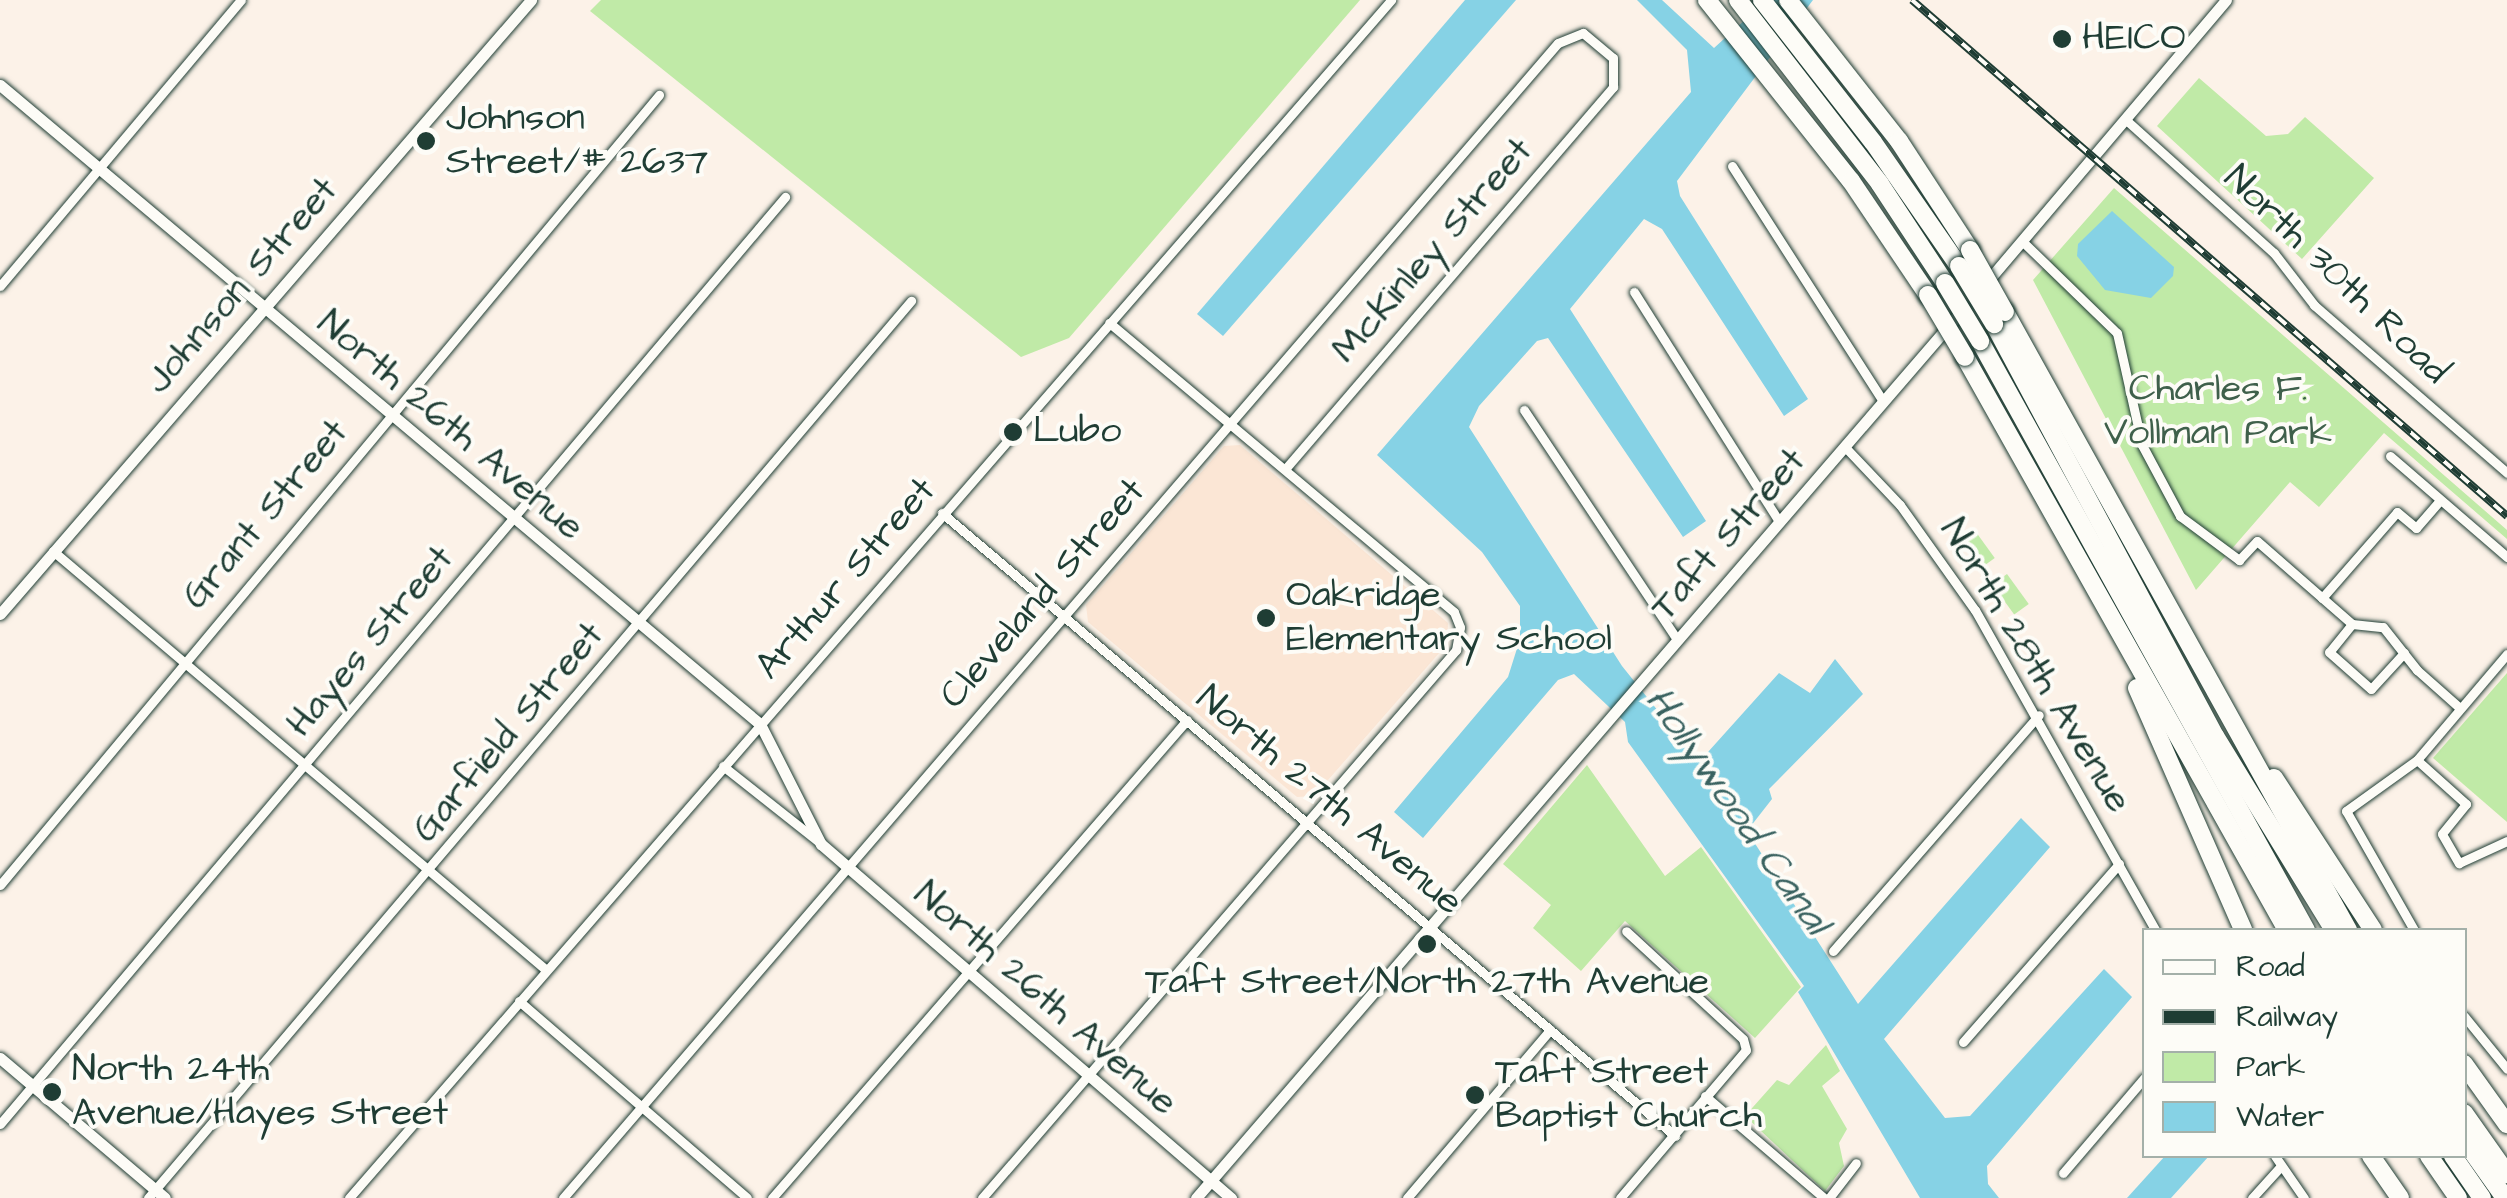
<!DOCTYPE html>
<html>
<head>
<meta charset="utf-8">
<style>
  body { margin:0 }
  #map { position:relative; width:2507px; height:1198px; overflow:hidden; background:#fcf2e8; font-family:"Architects Daughter",sans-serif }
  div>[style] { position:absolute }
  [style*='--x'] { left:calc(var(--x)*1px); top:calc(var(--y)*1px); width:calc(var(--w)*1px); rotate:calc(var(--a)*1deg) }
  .built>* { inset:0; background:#fbe6d5 }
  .green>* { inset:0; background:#c0eaa7; transform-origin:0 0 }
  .water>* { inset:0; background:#86d2e5 }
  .roads { filter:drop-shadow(0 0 2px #1f3d34) drop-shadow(0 0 2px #1f3d34) }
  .minor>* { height:9px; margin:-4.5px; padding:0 4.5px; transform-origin:4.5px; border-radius:4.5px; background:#fdfcf7 }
  .tertiary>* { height:11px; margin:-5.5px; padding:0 5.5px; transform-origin:5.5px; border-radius:5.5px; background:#fdfcf7 }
  .motorway>* { height:18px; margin:-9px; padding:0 9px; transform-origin:9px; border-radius:9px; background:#fdfcf7 }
  .rail>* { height:8px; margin-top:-4px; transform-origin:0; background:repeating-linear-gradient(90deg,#fdfcf7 0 11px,#1f3d34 0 22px); box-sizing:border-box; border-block:2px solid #1f3d34 }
  .bridges { filter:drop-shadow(0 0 2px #1f3d34) drop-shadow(0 0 2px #1f3d34) }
  .motorway-bridge>* { height:18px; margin:-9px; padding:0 9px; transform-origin:9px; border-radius:9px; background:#fdfcf7 }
  .dots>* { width:28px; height:28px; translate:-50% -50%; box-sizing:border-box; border:5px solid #fdfcf7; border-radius:50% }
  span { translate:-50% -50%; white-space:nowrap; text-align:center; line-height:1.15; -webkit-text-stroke:8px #fdfcf7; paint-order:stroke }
  .poi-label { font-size:38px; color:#1f3d34 }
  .left { translate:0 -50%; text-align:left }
  .street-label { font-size:38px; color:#1f3d34 }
  .park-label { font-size:38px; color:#3f604b }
  .water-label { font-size:40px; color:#396260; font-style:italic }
  .legend { position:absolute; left:2142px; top:928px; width:325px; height:230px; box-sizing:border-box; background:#fdfcf7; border:2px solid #a4b0a9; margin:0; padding:12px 18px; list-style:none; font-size:30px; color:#1f3d34 }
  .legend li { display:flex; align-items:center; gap:20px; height:50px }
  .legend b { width:50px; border:2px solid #a4b0a9 }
</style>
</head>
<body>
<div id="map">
  <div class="built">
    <i style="clip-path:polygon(1240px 445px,1448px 623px,1447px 644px,1314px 796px,1297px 797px,1088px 622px,1086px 605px,1224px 446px)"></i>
  </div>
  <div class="green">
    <i style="clip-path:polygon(601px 0,1360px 0,1069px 338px,1021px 357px,590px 11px)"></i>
    <i style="clip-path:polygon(2199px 78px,2266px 136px,2288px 134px,2305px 117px,2374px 178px,2302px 259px,2157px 126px)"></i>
    <i style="clip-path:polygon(2114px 188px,2507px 530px,2507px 539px,2384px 433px,2319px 507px,2290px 482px,2196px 590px,2033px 280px)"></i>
    <i style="left:1973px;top:528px;width:37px;height:17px;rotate:54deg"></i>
    <i style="left:2007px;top:574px;width:37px;height:18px;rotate:54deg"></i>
    <i style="clip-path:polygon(2507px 673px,2507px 822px,2433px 758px)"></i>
    <i style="clip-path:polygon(1587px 765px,1665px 876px,1701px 847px,1801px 987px,1755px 1038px,1625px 921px,1581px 971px,1533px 928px,1551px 905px,1503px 864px)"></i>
    <i style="clip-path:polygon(1826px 1045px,1840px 1071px,1822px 1086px,1847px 1129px,1839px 1143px,1844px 1166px,1825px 1191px,1745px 1116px,1777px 1080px,1789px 1085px)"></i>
  </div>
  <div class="water">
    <i style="clip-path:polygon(1465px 0,1516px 0,1223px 336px,1197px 314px)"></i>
    <i style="clip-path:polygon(1637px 0,1662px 0,1714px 48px,1767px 0,1813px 0,1677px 181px,1680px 196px,1808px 399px,1784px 416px,1662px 229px,1644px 219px,1570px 309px,1706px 521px,1683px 537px,1548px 338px,1537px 341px,1479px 406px,1469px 427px,1622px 666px,1699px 762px,1779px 673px,1810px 693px,1835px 659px,1863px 694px,1769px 789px,1772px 799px,1747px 831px,1858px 1004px,2021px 818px,2050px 847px,1884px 1039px,1945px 1118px,1970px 1116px,2104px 969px,2132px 997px,1987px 1166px,1988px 1184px,1999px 1198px,1920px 1198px,1798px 992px,1804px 986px,1628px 742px,1625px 722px,1574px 674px,1558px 680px,1423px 838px,1394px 812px,1508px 677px,1520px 639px,1520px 606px,1482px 552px,1377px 455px,1691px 92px,1687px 50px)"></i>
    <i style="clip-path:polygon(2112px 211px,2174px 267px,2173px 276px,2151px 298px,2105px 290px,2077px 256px,2078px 244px)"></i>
    <i style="clip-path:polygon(2165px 1156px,2209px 1156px,2171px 1198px,2127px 1198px)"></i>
  </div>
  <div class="roads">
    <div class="minor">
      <i style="--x:2125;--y:119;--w:200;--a:42"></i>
      <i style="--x:2274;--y:253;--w:66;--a:52.4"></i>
      <i style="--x:2314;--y:305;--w:256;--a:41"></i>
      <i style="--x:1732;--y:166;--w:279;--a:57.3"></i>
      <i style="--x:2022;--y:241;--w:132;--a:44.1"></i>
      <i style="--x:2117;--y:333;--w:115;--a:77.4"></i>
      <i style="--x:2142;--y:445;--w:81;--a:61.8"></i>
      <i style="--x:2180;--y:516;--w:74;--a:36.7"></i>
      <i style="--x:2239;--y:560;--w:26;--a:-47"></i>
      <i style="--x:2257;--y:541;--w:126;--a:41.1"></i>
      <i style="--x:2352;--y:624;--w:31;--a:6"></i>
      <i style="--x:2383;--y:627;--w:55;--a:51.7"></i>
      <i style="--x:2417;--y:670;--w:57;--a:41.5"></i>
      <i style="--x:0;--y:286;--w:374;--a:-49.9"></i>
      <i style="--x:1634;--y:292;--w:271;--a:57.7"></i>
      <i style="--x:1524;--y:410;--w:275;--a:56.3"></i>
      <i style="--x:1845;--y:447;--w:80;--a:46.5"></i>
      <i style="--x:1900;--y:505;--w:129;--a:54.5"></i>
      <i style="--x:1975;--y:610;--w:367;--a:60.6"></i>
      <i style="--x:2390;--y:456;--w:155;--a:40.8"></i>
      <i style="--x:942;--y:513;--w:962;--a:40.36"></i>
      <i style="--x:53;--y:551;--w:646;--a:40.35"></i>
      <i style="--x:2322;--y:598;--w:114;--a:-48.9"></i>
      <i style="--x:2397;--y:512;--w:25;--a:40"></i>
      <i style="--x:2416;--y:528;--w:37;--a:-49"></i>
      <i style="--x:2352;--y:624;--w:36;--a:129"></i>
      <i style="--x:2329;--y:652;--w:56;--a:41.4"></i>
      <i style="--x:2371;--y:689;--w:49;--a:-47.5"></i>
      <i style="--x:2417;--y:760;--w:66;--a:41.9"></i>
      <i style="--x:2466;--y:804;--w:38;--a:129"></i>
      <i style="--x:2442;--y:834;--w:34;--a:60"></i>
      <i style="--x:2459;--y:863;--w:53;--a:-24.6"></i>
      <i style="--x:723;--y:766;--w:122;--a:38.4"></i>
      <i style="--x:0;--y:885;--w:1029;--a:-50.17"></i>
      <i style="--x:2414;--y:930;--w:137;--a:-119.7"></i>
      <i style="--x:2346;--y:811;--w:87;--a:-35.7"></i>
      <i style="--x:2417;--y:760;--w:139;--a:-49.7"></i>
      <i style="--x:1833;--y:951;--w:313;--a:-48.9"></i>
      <i style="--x:519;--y:1001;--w:301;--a:40.8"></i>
      <i style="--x:2464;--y:1016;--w:68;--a:50.9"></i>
      <i style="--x:1963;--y:1042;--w:237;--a:-48.8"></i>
      <i style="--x:1705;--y:1096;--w:157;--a:40.6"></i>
      <i style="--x:0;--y:1124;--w:1215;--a:-49.74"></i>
      <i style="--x:2275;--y:1156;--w:51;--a:55.4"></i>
      <i style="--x:2063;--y:1173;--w:125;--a:-49.5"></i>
      <i style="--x:148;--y:1198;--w:1178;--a:-49.62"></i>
      <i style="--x:349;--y:1198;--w:1588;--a:-48.98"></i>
      <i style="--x:563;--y:1198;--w:1524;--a:-49.26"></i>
      <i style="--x:1558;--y:43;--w:27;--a:-22"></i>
      <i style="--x:1583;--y:33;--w:39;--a:40"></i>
      <i style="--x:1613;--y:58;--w:29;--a:90"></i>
      <i style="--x:1613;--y:87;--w:502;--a:130.64"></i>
      <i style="--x:772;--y:1198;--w:633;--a:-49.04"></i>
      <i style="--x:982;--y:1198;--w:725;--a:-49.14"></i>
      <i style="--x:1456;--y:650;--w:23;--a:-80"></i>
      <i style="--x:1460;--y:627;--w:16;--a:-112"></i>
      <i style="--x:1454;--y:612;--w:450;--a:-140"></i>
      <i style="--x:1407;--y:1198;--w:221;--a:-49.6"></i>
      <i style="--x:1620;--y:1198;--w:194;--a:-49.6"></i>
      <i style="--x:1746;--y:1050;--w:11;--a:-105"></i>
      <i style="--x:1743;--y:1039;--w:159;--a:-137.3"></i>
      <i style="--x:1829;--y:1198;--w:44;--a:-52.4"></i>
      <i style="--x:2252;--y:1198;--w:43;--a:-47.8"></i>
    </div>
    <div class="tertiary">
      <i style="--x:0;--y:85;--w:993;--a:40.06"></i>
      <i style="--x:760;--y:724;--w:135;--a:63.1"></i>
      <i style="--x:821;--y:844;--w:542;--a:40.81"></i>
      <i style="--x:1986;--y:283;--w:371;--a:-49.7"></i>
      <i style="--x:0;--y:614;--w:812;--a:-49.15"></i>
      <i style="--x:0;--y:1058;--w:216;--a:40.3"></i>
      <i style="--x:1196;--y:1198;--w:1176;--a:-49.21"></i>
    </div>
    <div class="motorway">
      <i style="--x:1707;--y:0;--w:231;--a:51.5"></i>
      <i style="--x:1851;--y:181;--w:138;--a:56"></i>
      <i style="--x:1738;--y:0;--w:232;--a:52.3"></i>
      <i style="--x:1880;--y:184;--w:118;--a:56.7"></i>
      <i style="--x:1762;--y:0;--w:180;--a:52"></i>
      <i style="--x:1873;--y:142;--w:151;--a:55.3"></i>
      <i style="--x:1788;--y:0;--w:179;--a:51.8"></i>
      <i style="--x:1899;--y:141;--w:130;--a:56.9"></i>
      <i style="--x:2005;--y:312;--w:707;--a:60.97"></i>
      <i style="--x:1994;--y:324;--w:468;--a:61.8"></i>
      <i style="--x:2215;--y:736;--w:228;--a:58.5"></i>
      <i style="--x:1980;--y:341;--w:673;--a:61.04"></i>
      <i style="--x:1965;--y:357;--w:657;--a:60.67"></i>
      <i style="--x:2137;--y:688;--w:264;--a:66.3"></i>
      <i style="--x:2274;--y:778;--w:181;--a:56.9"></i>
      <i style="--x:2464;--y:1064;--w:74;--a:54.4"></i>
      <i style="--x:2464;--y:1113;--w:75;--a:54.8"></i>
      <i style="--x:2464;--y:1140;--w:71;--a:54.7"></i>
      <i style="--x:2371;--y:1156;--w:51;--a:55.4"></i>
      <i style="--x:2429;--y:1156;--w:51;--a:55.4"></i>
      <i style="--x:2453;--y:1156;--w:51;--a:55.4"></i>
    </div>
  </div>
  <div class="rail">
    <i style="--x:1912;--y:0;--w:788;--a:40.93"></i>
  </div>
  <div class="bridges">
    <div class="motorway-bridge">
      <i style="--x:1970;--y:250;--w:71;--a:60.6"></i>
      <i style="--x:1959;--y:266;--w:68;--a:58.9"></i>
      <i style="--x:1945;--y:283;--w:68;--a:58.9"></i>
      <i style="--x:1928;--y:295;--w:72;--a:59.2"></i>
    </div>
  </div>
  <div class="dots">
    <i style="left:2062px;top:39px;background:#1f3d34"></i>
    <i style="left:426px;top:141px;background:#1f3d34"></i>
    <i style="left:1013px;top:432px;background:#1f3d34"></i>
    <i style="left:1266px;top:618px;background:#1f3d34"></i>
    <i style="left:1427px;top:944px;background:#1f3d34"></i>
    <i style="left:52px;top:1092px;background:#1f3d34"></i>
    <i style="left:1475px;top:1095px;background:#1f3d34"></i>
  </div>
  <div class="poi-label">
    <span class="left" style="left:2082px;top:39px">HEICO</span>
    <span class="left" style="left:446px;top:141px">Johnson<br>Street/# 2637</span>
    <span class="left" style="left:1033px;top:432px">Lubo</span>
    <span class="left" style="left:1286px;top:618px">Oakridge<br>Elementary School</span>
    <span style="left:1427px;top:983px">Taft Street/North 27th Avenue</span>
    <span class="left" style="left:72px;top:1092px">North 24th<br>Avenue/Hayes Street</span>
    <span class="left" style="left:1495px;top:1095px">Taft Street<br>Baptist Church</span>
  </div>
  <div class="street-label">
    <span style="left:1433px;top:251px;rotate:-49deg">McKinley Street</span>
    <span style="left:2336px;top:275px;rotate:44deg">North 30th Road</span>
    <span style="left:242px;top:286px;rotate:-49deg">Johnson Street</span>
    <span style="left:450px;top:426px;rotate:40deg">North 26th Avenue</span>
    <span style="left:266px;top:515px;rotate:-50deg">Grant Street</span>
    <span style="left:1729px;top:535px;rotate:-49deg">Taft Street</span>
    <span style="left:846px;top:579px;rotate:-49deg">Arthur Street</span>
    <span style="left:1043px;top:594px;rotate:-49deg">Cleveland Street</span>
    <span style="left:371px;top:642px;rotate:-50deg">Hayes Street</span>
    <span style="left:2035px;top:666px;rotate:59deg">North 28th Avenue</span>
    <span style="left:509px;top:733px;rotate:-50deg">Garfield Street</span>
    <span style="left:1329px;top:801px;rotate:40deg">North 27th Avenue</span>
    <span style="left:1045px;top:999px;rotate:41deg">North 26th Avenue</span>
  </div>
  <div class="park-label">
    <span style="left:2218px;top:412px">Charles F.<br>Vollman Park</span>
  </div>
  <div class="water-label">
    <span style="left:1737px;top:811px;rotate:55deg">Hollywood Canal</span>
  </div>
  <ul class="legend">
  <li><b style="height:12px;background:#fdfcf7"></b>Road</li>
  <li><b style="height:12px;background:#1f3d34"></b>Railway</li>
  <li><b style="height:28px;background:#c0eaa7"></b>Park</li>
  <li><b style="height:28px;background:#86d2e5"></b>Water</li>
  </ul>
</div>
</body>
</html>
